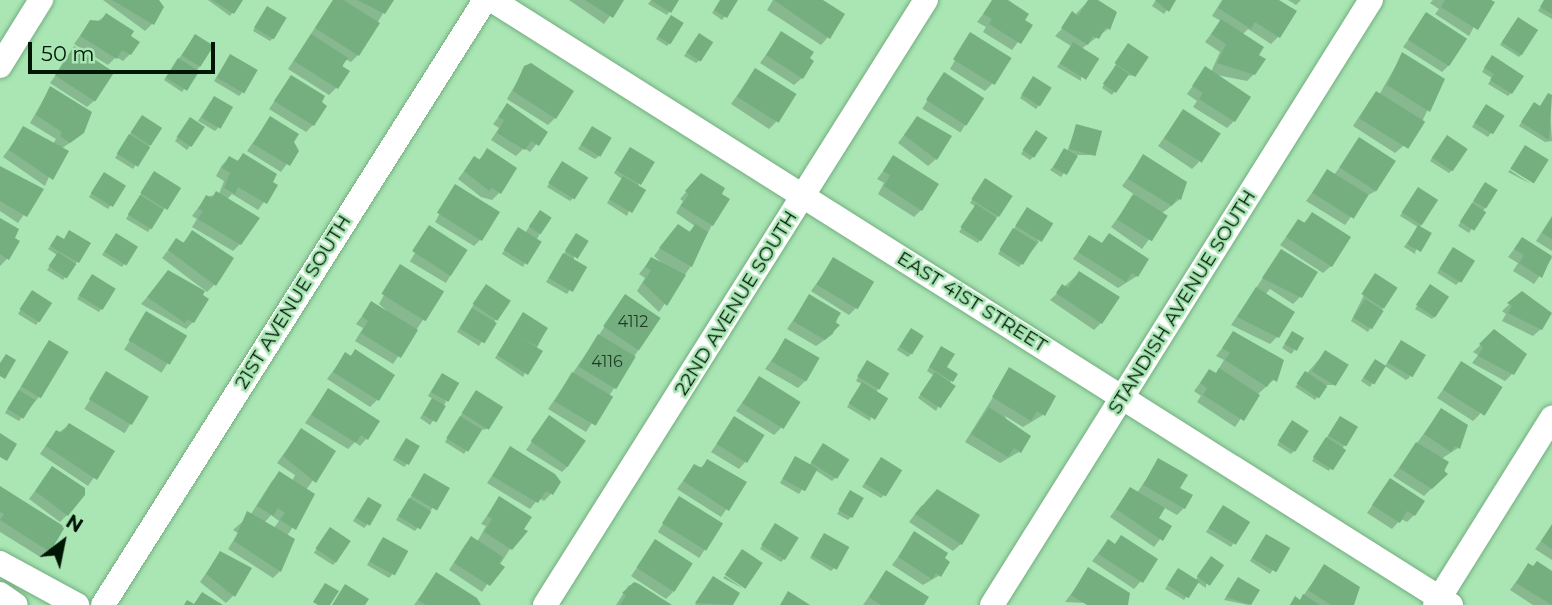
<!DOCTYPE html>
<html>
<head>
<meta charset="utf-8">
<style>
  body { margin:0 }
  #map { position:relative; width:1552px; height:605px; overflow:hidden; background:#a9e6b4; font-family:Montserrat,sans-serif }
  div>[style] { position:absolute }
  [style*='--x'] { left:calc(var(--x)*1px); top:calc(var(--y)*1px); width:calc(var(--w)*1px); rotate:calc(var(--a)*1deg) }
  .shadow>* { inset:0; background:#0003; transform-origin:0 0 }
  .building>* { inset:0; background:#75af80; transform-origin:0 0 }
  .roads { filter:drop-shadow(0 0 2px #72ac7d) drop-shadow(0 0 2px #72ac7d) }
  .minor>* { height:24px; margin:-12px; padding:0 12px; transform-origin:12px; border-radius:12px; background:#fff }
  span { translate:-50% -50%; white-space:nowrap; text-align:center; line-height:1.15; -webkit-text-stroke:5px #a9e6b4; paint-order:stroke }
  .number-label { font-size:16px; color:#1e3c24 }
  .number-label span { -webkit-text-stroke-width:0 }
  .street-label { font-size:19px; color:#011605 }
  .north { position:absolute; left:28px; top:507px; width:70px; height:70px; -webkit-text-stroke:5px #a9e6b4; paint-order:stroke; rotate:32deg; font-size:19px; font-weight:700; line-height:28px; text-align:center; color:#011605 }
  .north::after { content:''; display:block; margin:auto; width:24px; height:32px; background:#011605; clip-path:polygon(50% 0,100% 100%,50% 72%,0 100%) }
  .scale { position:absolute; left:28px; top:42px; width:187px; height:32px; box-sizing:border-box; border:4px solid #011605; border-top:0; padding-left:9px; font-size:21px; line-height:24px; white-space:nowrap; color:#011605; -webkit-text-stroke:5px #a9e6b4; paint-order:stroke }
</style>
</head>
<body>
<div id="map">
  <div class="shadow">
    <i style="clip-path:polygon(103px 0,157px 0,152px 24px,145px 31px)"></i>
    <i style="clip-path:polygon(208px 0,241px 0,230px 16px)"></i>
    <i style="clip-path:polygon(333px 0,391px 0,358px 55px,351px 62px,345px 59px,336px 88px,329px 95px,288px 69px)"></i>
    <i style="clip-path:polygon(569px 0,622px 0,604px 24px)"></i>
    <i style="clip-path:polygon(651px 0,677px 0,667px 15px,648px 4px)"></i>
    <i style="clip-path:polygon(721px 0,736px 1px,722px 20px,712px 13px)"></i>
    <i style="clip-path:polygon(773px 0,820px 0,828px 37px,821px 45px,767px 10px)"></i>
    <i style="clip-path:polygon(994px 0,1030px 26px,1012px 50px,983px 32px,986px 27px,977px 22px)"></i>
    <i style="clip-path:polygon(1089px 0,1115px 12px,1108px 29px,1081px 49px,1081px 81px,1057px 67px,1071px 46px,1055px 36px)"></i>
    <i style="clip-path:polygon(1156px 0,1174px 0,1164px 14px,1152px 6px)"></i>
    <i style="clip-path:polygon(1222px 0,1276px 0,1278px 37px,1271px 44px,1248px 29px,1242px 35px,1257px 55px,1254px 74px,1247px 81px,1217px 75px,1234px 121px,1227px 128px,1193px 107px,1197px 101px,1187px 94px,1205px 69px,1211px 72px,1220px 52px,1205px 42px,1221px 21px,1212px 16px)"></i>
    <i style="clip-path:polygon(1288px 0,1301px 0,1296px 5px)"></i>
    <i style="clip-path:polygon(1433px 0,1488px 0,1469px 36px,1435px 14px,1439px 9px,1430px 3px)"></i>
    <i style="clip-path:polygon(1545px 0,1552px 0,1552px 19px,1538px 11px)"></i>
    <i style="clip-path:polygon(264px 12px,273px 38px,270px 41px,253px 31px)"></i>
    <i style="clip-path:polygon(106px 15px,128px 37px,130px 54px,123px 61px,116px 57px,108px 65px,74px 44px,90px 22px,94px 24px)"></i>
    <i style="clip-path:polygon(1427px 15px,1449px 65px,1442px 72px,1403px 47px)"></i>
    <i style="clip-path:polygon(668px 20px,670px 43px,667px 46px,656px 39px)"></i>
    <i style="clip-path:polygon(1515px 22px,1522px 54px,1519px 57px,1500px 45px)"></i>
    <i style="clip-path:polygon(781px 34px,802px 78px,794px 85px,760px 63px)"></i>
    <i style="clip-path:polygon(970px 34px,992px 84px,985px 91px,950px 69px)"></i>
    <i style="clip-path:polygon(696px 38px,700px 60px,696px 63px,684px 56px)"></i>
    <i style="clip-path:polygon(192px 40px,200px 66px,182px 92px,164px 80px)"></i>
    <i style="clip-path:polygon(74px 49px,95px 100px,87px 107px,50px 83px)"></i>
    <i style="clip-path:polygon(1125px 49px,1135px 76px,1126px 75px,1112px 95px,1102px 88px)"></i>
    <i style="clip-path:polygon(1402px 55px,1442px 80px,1415px 136px,1395px 153px,1353px 126px,1370px 100px,1379px 95px)"></i>
    <i style="clip-path:polygon(228px 59px,242px 93px,239px 96px,214px 81px)"></i>
    <i style="clip-path:polygon(1489px 60px,1511px 93px,1508px 96px,1488px 84px,1492px 78px,1482px 72px)"></i>
    <i style="clip-path:polygon(525px 68px,555px 118px,548px 125px,507px 99px)"></i>
    <i style="clip-path:polygon(755px 70px,776px 122px,769px 129px,731px 104px)"></i>
    <i style="left:944px;top:74px;width:45px;height:41px;rotate:32deg"></i>
    <i style="clip-path:polygon(291px 77px,313px 125px,306px 132px,269px 109px)"></i>
    <i style="clip-path:polygon(1030px 82px,1039px 105px,1036px 109px,1020px 98px)"></i>
    <i style="clip-path:polygon(50px 88px,75px 139px,61px 149px,45px 186px,3px 157px,24px 128px,53px 144px,56px 139px,30px 123px)"></i>
    <i style="clip-path:polygon(1549px 95px,1552px 141px,1545px 142px,1519px 126px,1531px 107px,1540px 108px)"></i>
    <i style="clip-path:polygon(211px 101px,218px 128px,215px 131px,198px 121px)"></i>
    <i style="clip-path:polygon(507px 106px,546px 132px,530px 152px,524px 148px,516px 156px,491px 140px,499px 128px,493px 124px)"></i>
    <i style="clip-path:polygon(1483px 109px,1503px 116px,1488px 137px,1472px 127px)"></i>
    <i style="clip-path:polygon(1183px 111px,1199px 162px,1192px 169px,1158px 146px)"></i>
    <i style="clip-path:polygon(270px 118px,297px 150px,281px 172px,247px 151px)"></i>
    <i style="clip-path:polygon(917px 118px,936px 159px,928px 166px,898px 143px)"></i>
    <i style="clip-path:polygon(139px 120px,150px 145px,133px 169px,115px 158px)"></i>
    <i style="clip-path:polygon(187px 123px,190px 146px,187px 150px,175px 141px)"></i>
    <i style="clip-path:polygon(1076px 126px,1094px 155px,1077px 155px,1061px 177px,1050px 170px,1067px 152px)"></i>
    <i style="clip-path:polygon(590px 131px,599px 156px,595px 159px,578px 149px)"></i>
    <i style="clip-path:polygon(1033px 135px,1033px 157px,1030px 160px,1021px 154px)"></i>
    <i style="clip-path:polygon(1359px 140px,1376px 191px,1366px 196px,1345px 225px,1306px 201px,1328px 171px,1334px 175px)"></i>
    <i style="clip-path:polygon(1444px 140px,1452px 170px,1449px 173px,1430px 161px)"></i>
    <i style="clip-path:polygon(487px 150px,499px 193px,492px 200px,481px 197px,458px 179px,474px 158px,478px 161px)"></i>
    <i style="clip-path:polygon(627px 152px,639px 184px,627px 216px,607px 203px,622px 179px,614px 173px)"></i>
    <i style="clip-path:polygon(243px 156px,276px 186px,258px 210px,232px 194px,227px 199px,240px 244px,233px 251px,192px 227px,197px 219px,192px 216px,206px 197px,219px 194px,224px 181px,216px 176px,222px 165px,229px 158px,236px 162px)"></i>
    <i style="clip-path:polygon(1144px 156px,1180px 199px,1161px 214px,1165px 217px,1142px 249px,1111px 227px,1135px 195px,1122px 186px)"></i>
    <i style="clip-path:polygon(894px 157px,921px 210px,914px 217px,878px 194px,884px 183px,877px 179px)"></i>
    <i style="clip-path:polygon(559px 167px,573px 198px,570px 201px,547px 187px)"></i>
    <i style="clip-path:polygon(0 168px,41px 190px,18px 223px,0 211px)"></i>
    <i style="clip-path:polygon(1510px 170px,1531px 184px,1508px 172px)"></i>
    <i style="clip-path:polygon(151px 177px,179px 188px,148px 232px,126px 219px)"></i>
    <i style="clip-path:polygon(101px 178px,111px 205px,108px 209px,89px 197px)"></i>
    <i style="clip-path:polygon(694px 183px,712px 225px,691px 266px,659px 312px,637px 291px,645px 278px,639px 274px,651px 259px,665px 266px,654px 256px,671px 233px,688px 233px,695px 226px,676px 213px,683px 201px,680px 199px)"></i>
    <i style="clip-path:polygon(983px 184px,998px 216px,978px 243px,959px 232px,976px 207px,970px 203px)"></i>
    <i style="clip-path:polygon(455px 186px,481px 239px,474px 246px,435px 222px)"></i>
    <i style="clip-path:polygon(1482px 187px,1485px 208px,1469px 233px,1458px 226px)"></i>
    <i style="clip-path:polygon(1415px 193px,1421px 224px,1415px 254px,1404px 247px,1418px 227px,1400px 216px)"></i>
    <i style="clip-path:polygon(1024px 213px,1039px 242px,1019px 267px,998px 254px)"></i>
    <i style="clip-path:polygon(1312px 214px,1331px 266px,1323px 273px,1280px 245px,1298px 221px,1303px 224px)"></i>
    <i style="clip-path:polygon(537px 215px,540px 233px,523px 267px,502px 254px,515px 232px,525px 233px)"></i>
    <i style="clip-path:polygon(1552px 216px,1552px 251px,1536px 241px)"></i>
    <i style="clip-path:polygon(0 220px,7px 259px,0 266px)"></i>
    <i style="left:430px;top:228px;width:42px;height:39px;rotate:31deg"></i>
    <i style="clip-path:polygon(192px 232px,214px 285px,207px 292px,162px 258px,176px 240px,182px 244px)"></i>
    <i style="clip-path:polygon(1109px 235px,1137px 276px,1118px 288px,1073px 259px,1089px 237px,1101px 244px)"></i>
    <i style="clip-path:polygon(57px 237px,77px 262px,63px 280px,47px 270px,57px 255px,48px 249px)"></i>
    <i style="clip-path:polygon(113px 238px,136px 248px,122px 267px,102px 255px)"></i>
    <i style="clip-path:polygon(574px 238px,574px 261px,585px 267px,567px 294px,546px 282px)"></i>
    <i style="clip-path:polygon(1522px 239px,1552px 258px,1534px 284px,1513px 271px,1518px 263px,1508px 257px)"></i>
    <i style="clip-path:polygon(1281px 251px,1300px 297px,1293px 304px,1270px 289px,1265px 295px,1277px 337px,1270px 344px,1231px 325px)"></i>
    <i style="clip-path:polygon(1450px 252px,1460px 281px,1456px 285px,1437px 273px)"></i>
    <i style="clip-path:polygon(834px 259px,856px 308px,849px 315px,811px 291px)"></i>
    <i style="clip-path:polygon(400px 266px,442px 292px,393px 364px,355px 341px,363px 328px,356px 324px,371px 304px,396px 319px,379px 304px)"></i>
    <i style="clip-path:polygon(1079px 273px,1101px 323px,1094px 330px,1050px 300px)"></i>
    <i style="clip-path:polygon(89px 279px,114px 289px,99px 312px,77px 299px)"></i>
    <i style="clip-path:polygon(1372px 279px,1383px 308px,1368px 332px,1351px 321px)"></i>
    <i style="clip-path:polygon(162px 280px,193px 322px,186px 329px,141px 304px)"></i>
    <i style="clip-path:polygon(483px 289px,496px 319px,479px 346px,457px 332px)"></i>
    <i style="clip-path:polygon(1427px 290px,1435px 316px,1432px 319px,1415px 309px)"></i>
    <i style="clip-path:polygon(1522px 293px,1541px 329px,1533px 336px,1502px 321px,1506px 314px,1502px 311px)"></i>
    <i style="clip-path:polygon(29px 296px,39px 321px,36px 325px,18px 314px)"></i>
    <i style="clip-path:polygon(810px 296px,839px 313px,833px 334px,816px 346px,787px 329px)"></i>
    <i style="clip-path:polygon(625px 297px,639px 349px,586px 432px,548px 409px)"></i>
    <i style="left:147px;top:313px;width:44px;height:43px;rotate:32deg"></i>
    <i style="clip-path:polygon(520px 318px,546px 329px,523px 377px,495px 358px)"></i>
    <i style="clip-path:polygon(1494px 332px,1512px 374px,1505px 381px,1472px 363px,1478px 355px,1473px 352px)"></i>
    <i style="clip-path:polygon(908px 333px,911px 354px,908px 357px,897px 350px)"></i>
    <i style="clip-path:polygon(1234px 333px,1279px 375px,1257px 395px,1235px 427px,1197px 402px,1201px 396px,1194px 391px,1209px 371px,1215px 375px,1224px 360px,1216px 356px)"></i>
    <i style="clip-path:polygon(1289px 337px,1294px 351px,1291px 354px,1282px 348px)"></i>
    <i style="clip-path:polygon(786px 340px,805px 381px,798px 388px,765px 369px)"></i>
    <i style="clip-path:polygon(46px 345px,39px 397px,19px 421px,5px 413px)"></i>
    <i style="clip-path:polygon(1398px 345px,1410px 377px,1406px 380px,1385px 366px)"></i>
    <i style="clip-path:polygon(939px 351px,951px 381px,936px 411px,918px 398px,933px 375px,927px 371px)"></i>
    <i style="clip-path:polygon(355px 352px,377px 400px,370px 407px,327px 379px,345px 355px,349px 357px)"></i>
    <i style="clip-path:polygon(1322px 356px,1334px 385px,1326px 385px,1315px 400px,1295px 387px)"></i>
    <i style="clip-path:polygon(1372px 364px,1384px 367px,1370px 387px,1361px 381px)"></i>
    <i style="clip-path:polygon(1461px 364px,1480px 414px,1473px 421px,1437px 398px)"></i>
    <i style="clip-path:polygon(865px 365px,878px 388px,870px 421px,847px 407px,862px 384px,856px 381px)"></i>
    <i style="clip-path:polygon(1010px 370px,1043px 415px,1023px 427px,1005px 416px,1019px 452px,1000px 463px,965px 442px)"></i>
    <i style="left:106px;top:373px;width:47px;height:42px;rotate:31deg"></i>
    <i style="clip-path:polygon(439px 378px,446px 402px,430px 425px,420px 418px,433px 399px,428px 396px)"></i>
    <i style="clip-path:polygon(760px 378px,781px 428px,774px 435px,736px 411px)"></i>
    <i style="clip-path:polygon(328px 390px,367px 438px,360px 446px,355px 442px,348px 449px,305px 423px)"></i>
    <i style="clip-path:polygon(473px 395px,487px 429px,480px 430px,464px 454px,445px 442px)"></i>
    <i style="clip-path:polygon(1441px 410px,1458px 448px,1441px 459px,1446px 474px,1424px 496px,1393px 476px)"></i>
    <i style="clip-path:polygon(549px 417px,569px 465px,562px 472px,526px 450px)"></i>
    <i style="clip-path:polygon(734px 418px,746px 461px,739px 469px,711px 452px)"></i>
    <i style="clip-path:polygon(1337px 421px,1344px 446px,1329px 471px,1312px 461px)"></i>
    <i style="clip-path:polygon(69px 425px,112px 451px,88px 486px,40px 454px,50px 439px)"></i>
    <i style="clip-path:polygon(1289px 425px,1294px 451px,1291px 454px,1277px 445px)"></i>
    <i style="clip-path:polygon(evenodd,301px 430px,334px 451px,306px 490px,313px 495px,287px 536px,280px 571px,273px 578px,228px 549px,238px 533px,233px 530px,251px 514px,272px 481px,279px 474px,292px 481px,295px 475px,277px 463px,301px 430px,271px 515px,279px 521px,274px 528px,265px 522px,271px 515px)"></i>
    <i style="clip-path:polygon(403px 443px,407px 464px,404px 467px,393px 460px)"></i>
    <i style="clip-path:polygon(821px 448px,836px 477px,832px 481px,815px 470px,799px 494px,780px 483px,793px 461px,809px 466px)"></i>
    <i style="clip-path:polygon(510px 449px,551px 494px,544px 501px,539px 498px,530px 509px,487px 483px)"></i>
    <i style="clip-path:polygon(1159px 460px,1178px 488px,1184px 508px,1177px 515px,1163px 507px,1156px 518px,1170px 526px,1154px 547px,1110px 517px,1130px 489px,1137px 493px)"></i>
    <i style="clip-path:polygon(708px 461px,744px 483px,721px 517px,677px 489px,694px 466px,700px 468px)"></i>
    <i style="clip-path:polygon(878px 462px,884px 495px,881px 498px,862px 487px)"></i>
    <i style="clip-path:polygon(52px 468px,67px 515px,60px 522px,29px 499px)"></i>
    <i style="clip-path:polygon(422px 479px,447px 489px,415px 531px,396px 520px)"></i>
    <i style="clip-path:polygon(1390px 480px,1414px 515px,1407px 522px,1401px 519px,1392px 529px,1367px 513px)"></i>
    <i style="clip-path:polygon(0 488px,49px 551px,42px 558px,0 532px)"></i>
    <i style="clip-path:polygon(848px 496px,851px 517px,848px 520px,837px 514px)"></i>
    <i style="left:679px;top:498px;width:49px;height:40px;rotate:32deg"></i>
    <i style="clip-path:polygon(499px 499px,510px 549px,482px 592px,449px 570px,465px 545px,472px 538px,477px 542px,486px 526px,481px 524px)"></i>
    <i style="clip-path:polygon(365px 502px,367px 525px,364px 528px,353px 521px)"></i>
    <i style="clip-path:polygon(922px 505px,961px 544px,953px 551px,909px 522px)"></i>
    <i style="clip-path:polygon(1220px 510px,1248px 522px,1231px 547px,1206px 532px)"></i>
    <i style="clip-path:polygon(1552px 526px,1552px 560px,1535px 549px)"></i>
    <i style="clip-path:polygon(772px 529px,784px 559px,781px 562px,760px 549px)"></i>
    <i style="clip-path:polygon(327px 532px,336px 562px,333px 565px,314px 553px)"></i>
    <i style="clip-path:polygon(915px 534px,940px 575px,923px 585px,892px 565px)"></i>
    <i style="clip-path:polygon(1121px 537px,1141px 581px,1134px 589px,1092px 561px,1108px 541px,1114px 545px)"></i>
    <i style="clip-path:polygon(821px 538px,834px 568px,831px 571px,810px 558px)"></i>
    <i style="clip-path:polygon(1263px 539px,1287px 548px,1270px 574px,1250px 561px)"></i>
    <i style="clip-path:polygon(380px 542px,392px 575px,389px 578px,367px 565px)"></i>
    <i style="clip-path:polygon(655px 542px,673px 592px,666px 599px,631px 576px)"></i>
    <i style="clip-path:polygon(220px 553px,233px 596px,226px 603px,200px 582px)"></i>
    <i style="clip-path:polygon(1208px 562px,1206px 588px,1197px 582px,1184px 600px,1165px 589px,1175px 573px,1195px 581px)"></i>
    <i style="clip-path:polygon(1528px 565px,1552px 573px,1552px 605px,1533px 605px,1510px 590px)"></i>
    <i style="clip-path:polygon(1324px 566px,1352px 605px,1289px 605px,1301px 599px)"></i>
    <i style="clip-path:polygon(1089px 570px,1126px 605px,1065px 602px)"></i>
    <i style="clip-path:polygon(886px 572px,922px 605px,863px 605px)"></i>
    <i style="clip-path:polygon(436px 575px,478px 605px,414px 605px)"></i>
    <i style="clip-path:polygon(725px 576px,744px 589px,723px 578px)"></i>
    <i style="clip-path:polygon(710px 581px,738px 594px,731px 605px,695px 605px)"></i>
    <i style="clip-path:polygon(1235px 582px,1257px 590px,1249px 605px,1224px 600px)"></i>
    <i style="clip-path:polygon(629px 585px,668px 605px,616px 605px)"></i>
  </div>
  <div class="building">
    <i style="clip-path:polygon(112px 0,159px 0,164px 7px,154px 25px)"></i>
    <i style="clip-path:polygon(212px 0,243px 0,234px 14px)"></i>
    <i style="clip-path:polygon(333px 0,343px 0,380px 23px,359px 56px,315px 28px)"></i>
    <i style="clip-path:polygon(357px 0,394px 0,385px 14px)"></i>
    <i style="clip-path:polygon(585px 0,624px 0,613px 18px)"></i>
    <i style="clip-path:polygon(651px 0,679px 0,671px 13px)"></i>
    <i style="clip-path:polygon(720px 0,738px 0,727px 18px,714px 10px)"></i>
    <i style="clip-path:polygon(774px 0,823px 0,845px 14px,830px 39px)"></i>
    <i style="clip-path:polygon(992px 0,1008px 0,1029px 14px,1025px 20px,1033px 25px,1021px 44px,989px 24px,992px 19px,983px 14px)"></i>
    <i style="clip-path:polygon(1088px 0,1098px 0,1117px 12px,1110px 30px,1106px 27px,1099px 39px,1093px 36px,1088px 45px,1061px 28px,1072px 11px,1078px 16px)"></i>
    <i style="clip-path:polygon(1155px 0,1176px 0,1169px 12px)"></i>
    <i style="clip-path:polygon(1223px 0,1279px 0,1297px 11px,1280px 38px,1255px 22px,1251px 29px,1218px 8px)"></i>
    <i style="clip-path:polygon(1445px 0,1491px 0,1495px 2px,1478px 30px,1441px 7px)"></i>
    <i style="clip-path:polygon(1544px 0,1552px 0,1552px 14px,1540px 7px)"></i>
    <i style="left:267px;top:6px;width:23px;height:25px;rotate:31deg"></i>
    <i style="left:1426px;top:12px;width:49px;height:33px;rotate:33deg"></i>
    <i style="clip-path:polygon(106px 13px,134px 31px,131px 36px,140px 42px,131px 55px,122px 50px,117px 59px,80px 36px,90px 20px,101px 21px)"></i>
    <i style="left:671px;top:15px;width:15px;height:25px;rotate:32deg"></i>
    <i style="left:1518px;top:17px;width:24px;height:30px;rotate:33deg"></i>
    <i style="clip-path:polygon(1221px 19px,1264px 47px,1259px 55px,1266px 59px,1255px 75px,1217px 63px,1226px 44px,1211px 34px)"></i>
    <i style="clip-path:polygon(781px 31px,814px 52px,810px 58px,814px 61px,803px 79px,766px 55px)"></i>
    <i style="left:970px;top:32px;width:49px;height:32px;rotate:32deg"></i>
    <i style="left:699px;top:33px;width:17px;height:23px;rotate:33deg"></i>
    <i style="left:195px;top:34px;width:22px;height:25px;rotate:32deg"></i>
    <i style="clip-path:polygon(311px 34px,348px 58px,342px 66px,350px 71px,338px 89px,294px 61px)"></i>
    <i style="left:1073px;top:42px;width:31px;height:25px;rotate:32deg"></i>
    <i style="left:1128px;top:43px;width:25px;height:24px;rotate:34deg"></i>
    <i style="left:74px;top:46px;width:48px;height:35px;rotate:33deg"></i>
    <i style="clip-path:polygon(1402px 52px,1445px 79px,1430px 112px,1387px 85px)"></i>
    <i style="left:230px;top:54px;width:32px;height:27px;rotate:30deg"></i>
    <i style="clip-path:polygon(1492px 55px,1524px 76px,1512px 94px,1490px 80px,1494px 74px,1484px 68px)"></i>
    <i style="left:178px;top:58px;width:25px;height:23px;rotate:32deg"></i>
    <i style="clip-path:polygon(531px 63px,574px 91px,556px 119px,513px 91px,524px 66px)"></i>
    <i style="left:1116px;top:65px;width:16px;height:23px;rotate:35deg"></i>
    <i style="clip-path:polygon(1205px 66px,1251px 97px,1235px 122px,1199px 99px,1203px 93px,1192px 86px)"></i>
    <i style="left:755px;top:68px;width:49px;height:34px;rotate:32deg"></i>
    <i style="left:944px;top:72px;width:48px;height:33px;rotate:33deg"></i>
    <i style="clip-path:polygon(291px 75px,325px 96px,322px 102px,327px 106px,314px 126px,274px 101px)"></i>
    <i style="left:1033px;top:76px;width:22px;height:22px;rotate:32deg"></i>
    <i style="clip-path:polygon(50px 86px,92px 112px,84px 133px,70px 143px,60px 136px,62px 132px,36px 115px)"></i>
    <i style="left:1376px;top:91px;width:58px;height:32px;rotate:32deg"></i>
    <i style="clip-path:polygon(1548px 93px,1552px 95px,1549px 140px,1521px 122px,1534px 102px,1540px 106px)"></i>
    <i style="left:214px;top:96px;width:22px;height:25px;rotate:30deg"></i>
    <i style="clip-path:polygon(507px 103px,548px 132px,539px 146px,531px 141px,525px 150px,497px 133px,504px 120px,498px 117px)"></i>
    <i style="left:1486px;top:104px;width:22px;height:22px;rotate:32deg"></i>
    <i style="left:1183px;top:109px;width:45px;height:35px;rotate:33deg"></i>
    <i style="left:142px;top:115px;width:24px;height:21px;rotate:33deg"></i>
    <i style="clip-path:polygon(270px 116px,299px 134px,294px 142px,299px 151px,290px 166px,253px 144px)"></i>
    <i style="clip-path:polygon(917px 116px,952px 136px,937px 160px,904px 135px)"></i>
    <i style="left:190px;top:117px;width:18px;height:24px;rotate:34deg"></i>
    <i style="left:1076px;top:124px;width:27px;height:26px;rotate:15deg"></i>
    <i style="clip-path:polygon(23px 126px,69px 151px,53px 180px,9px 150px)"></i>
    <i style="left:592px;top:126px;width:23px;height:22px;rotate:31deg"></i>
    <i style="left:1036px;top:130px;width:14px;height:24px;rotate:34deg"></i>
    <i style="left:129px;top:134px;width:25px;height:23px;rotate:32deg"></i>
    <i style="left:1447px;top:135px;width:25px;height:27px;rotate:34deg"></i>
    <i style="left:1359px;top:137px;width:44px;height:36px;rotate:33deg"></i>
    <i style="left:1525px;top:145px;width:28px;height:28px;rotate:32deg"></i>
    <i style="left:630px;top:147px;width:29px;height:27px;rotate:31deg"></i>
    <i style="clip-path:polygon(487px 148px,517px 168px,501px 194px,492px 188px,489px 191px,464px 171px,474px 156px,480px 160px)"></i>
    <i style="left:1064px;top:148px;width:16px;height:22px;rotate:30deg"></i>
    <i style="clip-path:polygon(243px 153px,277px 174px,273px 182px,278px 185px,267px 204px,238px 187px,235px 194px,224px 188px,230px 173px,222px 168px,229px 156px,238px 161px)"></i>
    <i style="clip-path:polygon(1143px 154px,1187px 182px,1181px 200px,1177px 198px,1172px 206px,1128px 179px)"></i>
    <i style="clip-path:polygon(893px 155px,939px 184px,922px 211px,884px 186px,890px 175px,883px 171px)"></i>
    <i style="left:562px;top:161px;width:31px;height:26px;rotate:32deg"></i>
    <i style="clip-path:polygon(0 166px,44px 189px,27px 217px,0 201px)"></i>
    <i style="left:1327px;top:169px;width:49px;height:28px;rotate:32deg"></i>
    <i style="left:154px;top:171px;width:32px;height:26px;rotate:32deg"></i>
    <i style="left:104px;top:172px;width:26px;height:25px;rotate:32deg"></i>
    <i style="clip-path:polygon(701px 173px,725px 188px,722px 194px,730px 199px,713px 226px,681px 206px,689px 194px,685px 191px)"></i>
    <i style="left:623px;top:176px;width:27px;height:27px;rotate:31deg"></i>
    <i style="left:985px;top:178px;width:33px;height:25px;rotate:33deg"></i>
    <i style="left:1485px;top:182px;width:15px;height:22px;rotate:32deg"></i>
    <i style="left:455px;top:184px;width:53px;height:34px;rotate:32deg"></i>
    <i style="left:1418px;top:187px;width:24px;height:30px;rotate:33deg"></i>
    <i style="clip-path:polygon(216px 191px,260px 218px,241px 245px,198px 219px,203px 211px,198px 209px,206px 195px,212px 198px)"></i>
    <i style="left:1133px;top:194px;width:41px;height:30px;rotate:32deg"></i>
    <i style="left:140px;top:195px;width:28px;height:23px;rotate:32deg"></i>
    <i style="left:1472px;top:203px;width:17px;height:22px;rotate:33deg"></i>
    <i style="left:976px;top:204px;width:25px;height:28px;rotate:34deg"></i>
    <i style="left:1027px;top:207px;width:31px;height:22px;rotate:32deg"></i>
    <i style="left:540px;top:210px;width:14px;height:20px;rotate:34deg"></i>
    <i style="clip-path:polygon(1312px 212px,1351px 237px,1332px 267px,1286px 237px,1298px 219px,1305px 223px)"></i>
    <i style="clip-path:polygon(1552px 217px,1552px 239px,1542px 233px)"></i>
    <i style="clip-path:polygon(0 218px,19px 229px,15px 238px,20px 241px,9px 260px,0 254px)"></i>
    <i style="clip-path:polygon(678px 224px,690px 232px,695px 224px,708px 232px,692px 267px,659px 248px)"></i>
    <i style="left:429px;top:225px;width:46px;height:31px;rotate:33deg"></i>
    <i style="left:1418px;top:225px;width:16px;height:22px;rotate:30deg"></i>
    <i style="left:518px;top:227px;width:28px;height:27px;rotate:32deg"></i>
    <i style="left:1013px;top:228px;width:28px;height:26px;rotate:32deg"></i>
    <i style="clip-path:polygon(69px 230px,91px 243px,79px 263px,50px 246px,57px 235px,64px 239px)"></i>
    <i style="clip-path:polygon(192px 230px,234px 258px,216px 286px,168px 250px,176px 238px,184px 243px)"></i>
    <i style="left:116px;top:233px;width:26px;height:22px;rotate:32deg"></i>
    <i style="left:576px;top:233px;width:15px;height:21px;rotate:32deg"></i>
    <i style="clip-path:polygon(1109px 233px,1149px 259px,1138px 277px,1132px 273px,1126px 282px,1078px 252px,1089px 235px,1102px 243px)"></i>
    <i style="clip-path:polygon(1522px 237px,1552px 256px,1542px 278px,1519px 263px,1524px 255px,1514px 249px)"></i>
    <i style="left:1453px;top:247px;width:26px;height:26px;rotate:32deg"></i>
    <i style="clip-path:polygon(1281px 249px,1318px 272px,1302px 298px,1262px 278px)"></i>
    <i style="left:58px;top:252px;width:22px;height:17px;rotate:34deg"></i>
    <i style="left:563px;top:253px;width:28px;height:29px;rotate:30deg"></i>
    <i style="clip-path:polygon(651px 257px,686px 275px,667px 306px,643px 283px,651px 270px,645px 267px)"></i>
    <i style="left:833px;top:257px;width:48px;height:32px;rotate:31deg"></i>
    <i style="left:400px;top:264px;width:52px;height:35px;rotate:32deg"></i>
    <i style="clip-path:polygon(168px 270px,205px 291px,203px 295px,209px 299px,194px 323px,187px 319px,185px 323px,147px 297px)"></i>
    <i style="clip-path:polygon(1079px 271px,1120px 297px,1102px 324px,1056px 293px,1062px 284px,1068px 288px)"></i>
    <i style="left:1375px;top:273px;width:27px;height:25px;rotate:33deg"></i>
    <i style="left:92px;top:274px;width:28px;height:25px;rotate:32deg"></i>
    <i style="left:486px;top:284px;width:30px;height:24px;rotate:34deg"></i>
    <i style="left:1430px;top:284px;width:23px;height:25px;rotate:34deg"></i>
    <i style="clip-path:polygon(1256px 287px,1295px 312px,1279px 338px,1237px 317px)"></i>
    <i style="left:32px;top:290px;width:24px;height:23px;rotate:33deg"></i>
    <i style="clip-path:polygon(1522px 291px,1552px 313px,1542px 330px,1508px 313px,1512px 306px,1507px 303px)"></i>
    <i style="left:625px;top:294px;width:43px;height:39px;rotate:34deg"></i>
    <i style="clip-path:polygon(809px 294px,841px 313px,835px 322px,840px 325px,825px 340px,793px 321px)"></i>
    <i style="left:1365px;top:299px;width:22px;height:22px;rotate:32deg"></i>
    <i style="clip-path:polygon(371px 301px,418px 330px,401px 358px,361px 333px,368px 321px,362px 316px)"></i>
    <i style="left:472px;top:308px;width:29px;height:24px;rotate:31deg"></i>
    <i style="left:146px;top:311px;width:48px;height:34px;rotate:31deg"></i>
    <i style="clip-path:polygon(523px 312px,548px 328px,537px 346px,521px 338px,543px 351px,528px 375px,497px 355px)"></i>
    <i style="left:911px;top:328px;width:15px;height:22px;rotate:32deg"></i>
    <i style="clip-path:polygon(1494px 329px,1527px 354px,1514px 375px,1478px 356px,1483px 347px,1479px 344px)"></i>
    <i style="clip-path:polygon(1233px 331px,1284px 360px,1277px 382px,1272px 379px,1267px 387px,1225px 360px,1230px 353px,1222px 348px)"></i>
    <i style="left:1292px;top:331px;width:14px;height:15px;rotate:30deg"></i>
    <i style="left:598px;top:334px;width:44px;height:38px;rotate:31deg"></i>
    <i style="left:785px;top:338px;width:40px;height:27px;rotate:30deg"></i>
    <i style="left:49px;top:340px;width:23px;height:54px;rotate:31deg"></i>
    <i style="left:1401px;top:340px;width:29px;height:26px;rotate:31deg"></i>
    <i style="clip-path:polygon(941px 346px,955px 354px,947px 367px,958px 374px,953px 382px,929px 367px)"></i>
    <i style="clip-path:polygon(355px 349px,395px 375px,379px 401px,333px 372px,345px 352px,351px 356px)"></i>
    <i style="left:1325px;top:350px;width:28px;height:25px;rotate:32deg"></i>
    <i style="clip-path:polygon(6px 354px,16px 360px,5px 379px,0 376px,0 363px)"></i>
    <i style="left:1375px;top:359px;width:13px;height:22px;rotate:32deg"></i>
    <i style="left:867px;top:360px;width:26px;height:19px;rotate:31deg"></i>
    <i style="left:1461px;top:361px;width:49px;height:34px;rotate:32deg"></i>
    <i style="clip-path:polygon(1009px 367px,1056px 396px,1045px 416px,1037px 411px,1031px 421px,992px 397px)"></i>
    <i style="clip-path:polygon(1219px 368px,1260px 395px,1244px 421px,1203px 395px,1207px 388px,1200px 383px,1209px 369px,1216px 373px)"></i>
    <i style="left:106px;top:371px;width:50px;height:33px;rotate:31deg"></i>
    <i style="left:1305px;top:371px;width:27px;height:15px;rotate:34deg"></i>
    <i style="left:572px;top:372px;width:48px;height:34px;rotate:31deg"></i>
    <i style="left:935px;top:372px;width:25px;height:27px;rotate:34deg"></i>
    <i style="left:442px;top:373px;width:20px;height:22px;rotate:30deg"></i>
    <i style="left:759px;top:376px;width:49px;height:32px;rotate:32deg"></i>
    <i style="left:862px;top:382px;width:31px;height:25px;rotate:32deg"></i>
    <i style="clip-path:polygon(328px 388px,380px 421px,368px 440px,361px 435px,356px 443px,311px 415px)"></i>
    <i style="left:19px;top:390px;width:19px;height:22px;rotate:32deg"></i>
    <i style="left:476px;top:390px;width:32px;height:27px;rotate:32deg"></i>
    <i style="left:432px;top:398px;width:16px;height:19px;rotate:30deg"></i>
    <i style="clip-path:polygon(989px 407px,1031px 436px,1021px 453px,1014px 448px,1008px 457px,971px 434px)"></i>
    <i style="clip-path:polygon(1441px 408px,1468px 425px,1460px 449px,1455px 446px,1451px 452px,1424px 434px)"></i>
    <i style="left:549px;top:415px;width:45px;height:32px;rotate:35deg"></i>
    <i style="left:460px;top:416px;width:26px;height:26px;rotate:32deg"></i>
    <i style="left:734px;top:416px;width:36px;height:33px;rotate:32deg"></i>
    <i style="left:1340px;top:416px;width:21px;height:23px;rotate:31deg"></i>
    <i style="left:1292px;top:420px;width:20px;height:25px;rotate:33deg"></i>
    <i style="clip-path:polygon(69px 423px,115px 451px,97px 480px,46px 446px,56px 430px,62px 433px)"></i>
    <i style="clip-path:polygon(301px 428px,336px 451px,316px 483px,283px 456px)"></i>
    <i style="clip-path:polygon(0 433px,17px 444px,7px 461px,0 457px)"></i>
    <i style="left:1326px;top:437px;width:24px;height:24px;rotate:33deg"></i>
    <i style="left:406px;top:438px;width:16px;height:22px;rotate:30deg"></i>
    <i style="clip-path:polygon(1416px 442px,1449px 462px,1444px 471px,1448px 474px,1432px 489px,1399px 468px)"></i>
    <i style="left:823px;top:443px;width:31px;height:23px;rotate:32deg"></i>
    <i style="clip-path:polygon(510px 446px,555px 474px,561px 482px,553px 495px,546px 491px,538px 503px,492px 476px)"></i>
    <i style="left:795px;top:456px;width:26px;height:26px;rotate:29deg"></i>
    <i style="left:881px;top:457px;width:25px;height:31px;rotate:32deg"></i>
    <i style="clip-path:polygon(1158px 458px,1188px 475px,1180px 488px,1193px 495px,1185px 509px,1143px 485px)"></i>
    <i style="clip-path:polygon(707px 459px,747px 482px,729px 511px,683px 481px,694px 464px,702px 468px)"></i>
    <i style="clip-path:polygon(52px 466px,85px 488px,85px 495px,68px 516px,35px 491px)"></i>
    <i style="clip-path:polygon(279px 471px,315px 494px,296px 530px,280px 520px,285px 513px,278px 508px,273px 516px,257px 506px)"></i>
    <i style="left:424px;top:473px;width:30px;height:26px;rotate:30deg"></i>
    <i style="clip-path:polygon(1390px 478px,1425px 501px,1415px 516px,1407px 511px,1400px 523px,1372px 505px)"></i>
    <i style="clip-path:polygon(0 486px,65px 527px,50px 552px,0 520px,4px 514px,0 512px)"></i>
    <i style="clip-path:polygon(1130px 487px,1165px 508px,1159px 518px,1172px 526px,1163px 541px,1116px 509px)"></i>
    <i style="clip-path:polygon(937px 489px,980px 515px,962px 545px,915px 514px)"></i>
    <i style="left:850px;top:490px;width:16px;height:23px;rotate:30deg"></i>
    <i style="clip-path:polygon(499px 496px,532px 517px,524px 529px,528px 531px,512px 550px,484px 532px,492px 519px,487px 516px)"></i>
    <i style="left:679px;top:496px;width:52px;height:32px;rotate:32deg"></i>
    <i style="left:368px;top:497px;width:16px;height:24px;rotate:30deg"></i>
    <i style="left:409px;top:498px;width:26px;height:21px;rotate:31deg"></i>
    <i style="left:1223px;top:505px;width:32px;height:27px;rotate:32deg"></i>
    <i style="clip-path:polygon(247px 511px,295px 539px,281px 572px,234px 541px)"></i>
    <i style="left:775px;top:523px;width:28px;height:26px;rotate:32deg"></i>
    <i style="clip-path:polygon(1552px 524px,1552px 549px,1541px 541px)"></i>
    <i style="left:330px;top:527px;width:25px;height:26px;rotate:34deg"></i>
    <i style="clip-path:polygon(914px 531px,948px 553px,945px 558px,950px 562px,941px 577px,936px 573px,932px 579px,898px 557px)"></i>
    <i style="left:824px;top:533px;width:29px;height:26px;rotate:29deg"></i>
    <i style="left:1266px;top:534px;width:28px;height:28px;rotate:30deg"></i>
    <i style="clip-path:polygon(1121px 535px,1158px 559px,1143px 583px,1098px 554px,1108px 539px,1115px 544px)"></i>
    <i style="clip-path:polygon(471px 536px,503px 557px,499px 563px,505px 567px,490px 586px,454px 563px)"></i>
    <i style="left:383px;top:537px;width:29px;height:28px;rotate:29deg"></i>
    <i style="left:655px;top:539px;width:45px;height:34px;rotate:33deg"></i>
    <i style="left:742px;top:549px;width:25px;height:31px;rotate:34deg"></i>
    <i style="clip-path:polygon(220px 551px,252px 568px,235px 597px,206px 574px)"></i>
    <i style="left:1211px;top:556px;width:16px;height:25px;rotate:35deg"></i>
    <i style="clip-path:polygon(1537px 561px,1552px 571px,1552px 605px,1516px 583px,1528px 563px,1533px 566px)"></i>
    <i style="clip-path:polygon(1324px 564px,1360px 587px,1354px 605px,1331px 605px,1308px 590px)"></i>
    <i style="clip-path:polygon(1088px 567px,1130px 593px,1128px 605px,1087px 605px,1071px 595px)"></i>
    <i style="left:1178px;top:568px;width:25px;height:20px;rotate:32deg"></i>
    <i style="clip-path:polygon(886px 570px,929px 597px,924px 605px,881px 605px,869px 597px)"></i>
    <i style="clip-path:polygon(436px 572px,477px 598px,481px 605px,426px 605px,418px 600px)"></i>
    <i style="clip-path:polygon(713px 576px,740px 593px,733px 605px,695px 603px)"></i>
    <i style="clip-path:polygon(1238px 577px,1260px 590px,1251px 605px,1226px 597px)"></i>
    <i style="clip-path:polygon(634px 582px,639px 584px,672px 605px,620px 605px,626px 595px,622px 593px)"></i>
    <i style="clip-path:polygon(325px 583px,339px 591px,330px 605px,318px 605px,313px 602px)"></i>
    <i style="clip-path:polygon(345px 584px,369px 599px,365px 605px,332px 605px)"></i>
    <i style="clip-path:polygon(788px 591px,810px 605px,780px 605px)"></i>
    <i style="clip-path:polygon(202px 592px,223px 605px,184px 605px,187px 600px,194px 604px)"></i>
    <i style="clip-path:polygon(1303px 594px,1320px 605px,1290px 605px,1295px 596px,1300px 600px)"></i>
  </div>
  <div class="roads">
    <div class="minor">
      <i style="--x:492;--y:0;--w:1134;--a:32.25"></i>
      <i style="--x:0;--y:66;--w:78;--a:-58.2"></i>
      <i style="--x:0;--y:563;--w:88;--a:28.6"></i>
      <i style="--x:0;--y:594;--w:19;--a:35"></i>
      <i style="--x:103;--y:605;--w:716;--a:-57.73"></i>
      <i style="--x:545;--y:605;--w:715;--a:-57.8"></i>
      <i style="--x:992;--y:605;--w:714;--a:-57.94"></i>
      <i style="--x:1435;--y:605;--w:221;--a:-58"></i>
    </div>
  </div>
  <div class="number-label">
    <span style="left:633px;top:322px">4112</span>
    <span style="left:607px;top:362px">4116</span>
  </div>
  <div class="street-label">
    <span style="left:293px;top:302px;rotate:-58deg">21ST AVENUE SOUTH</span>
    <span style="left:972px;top:302px;rotate:32deg">EAST 41ST STREET</span>
    <span style="left:1182px;top:302px;rotate:-58deg">STANDISH AVENUE SOUTH</span>
    <span style="left:736px;top:303px;rotate:-58deg">22ND AVENUE SOUTH</span>
  </div>
  <div class="north">N</div>
  <div class="scale">50 m</div>
</div>
</body>
</html>
